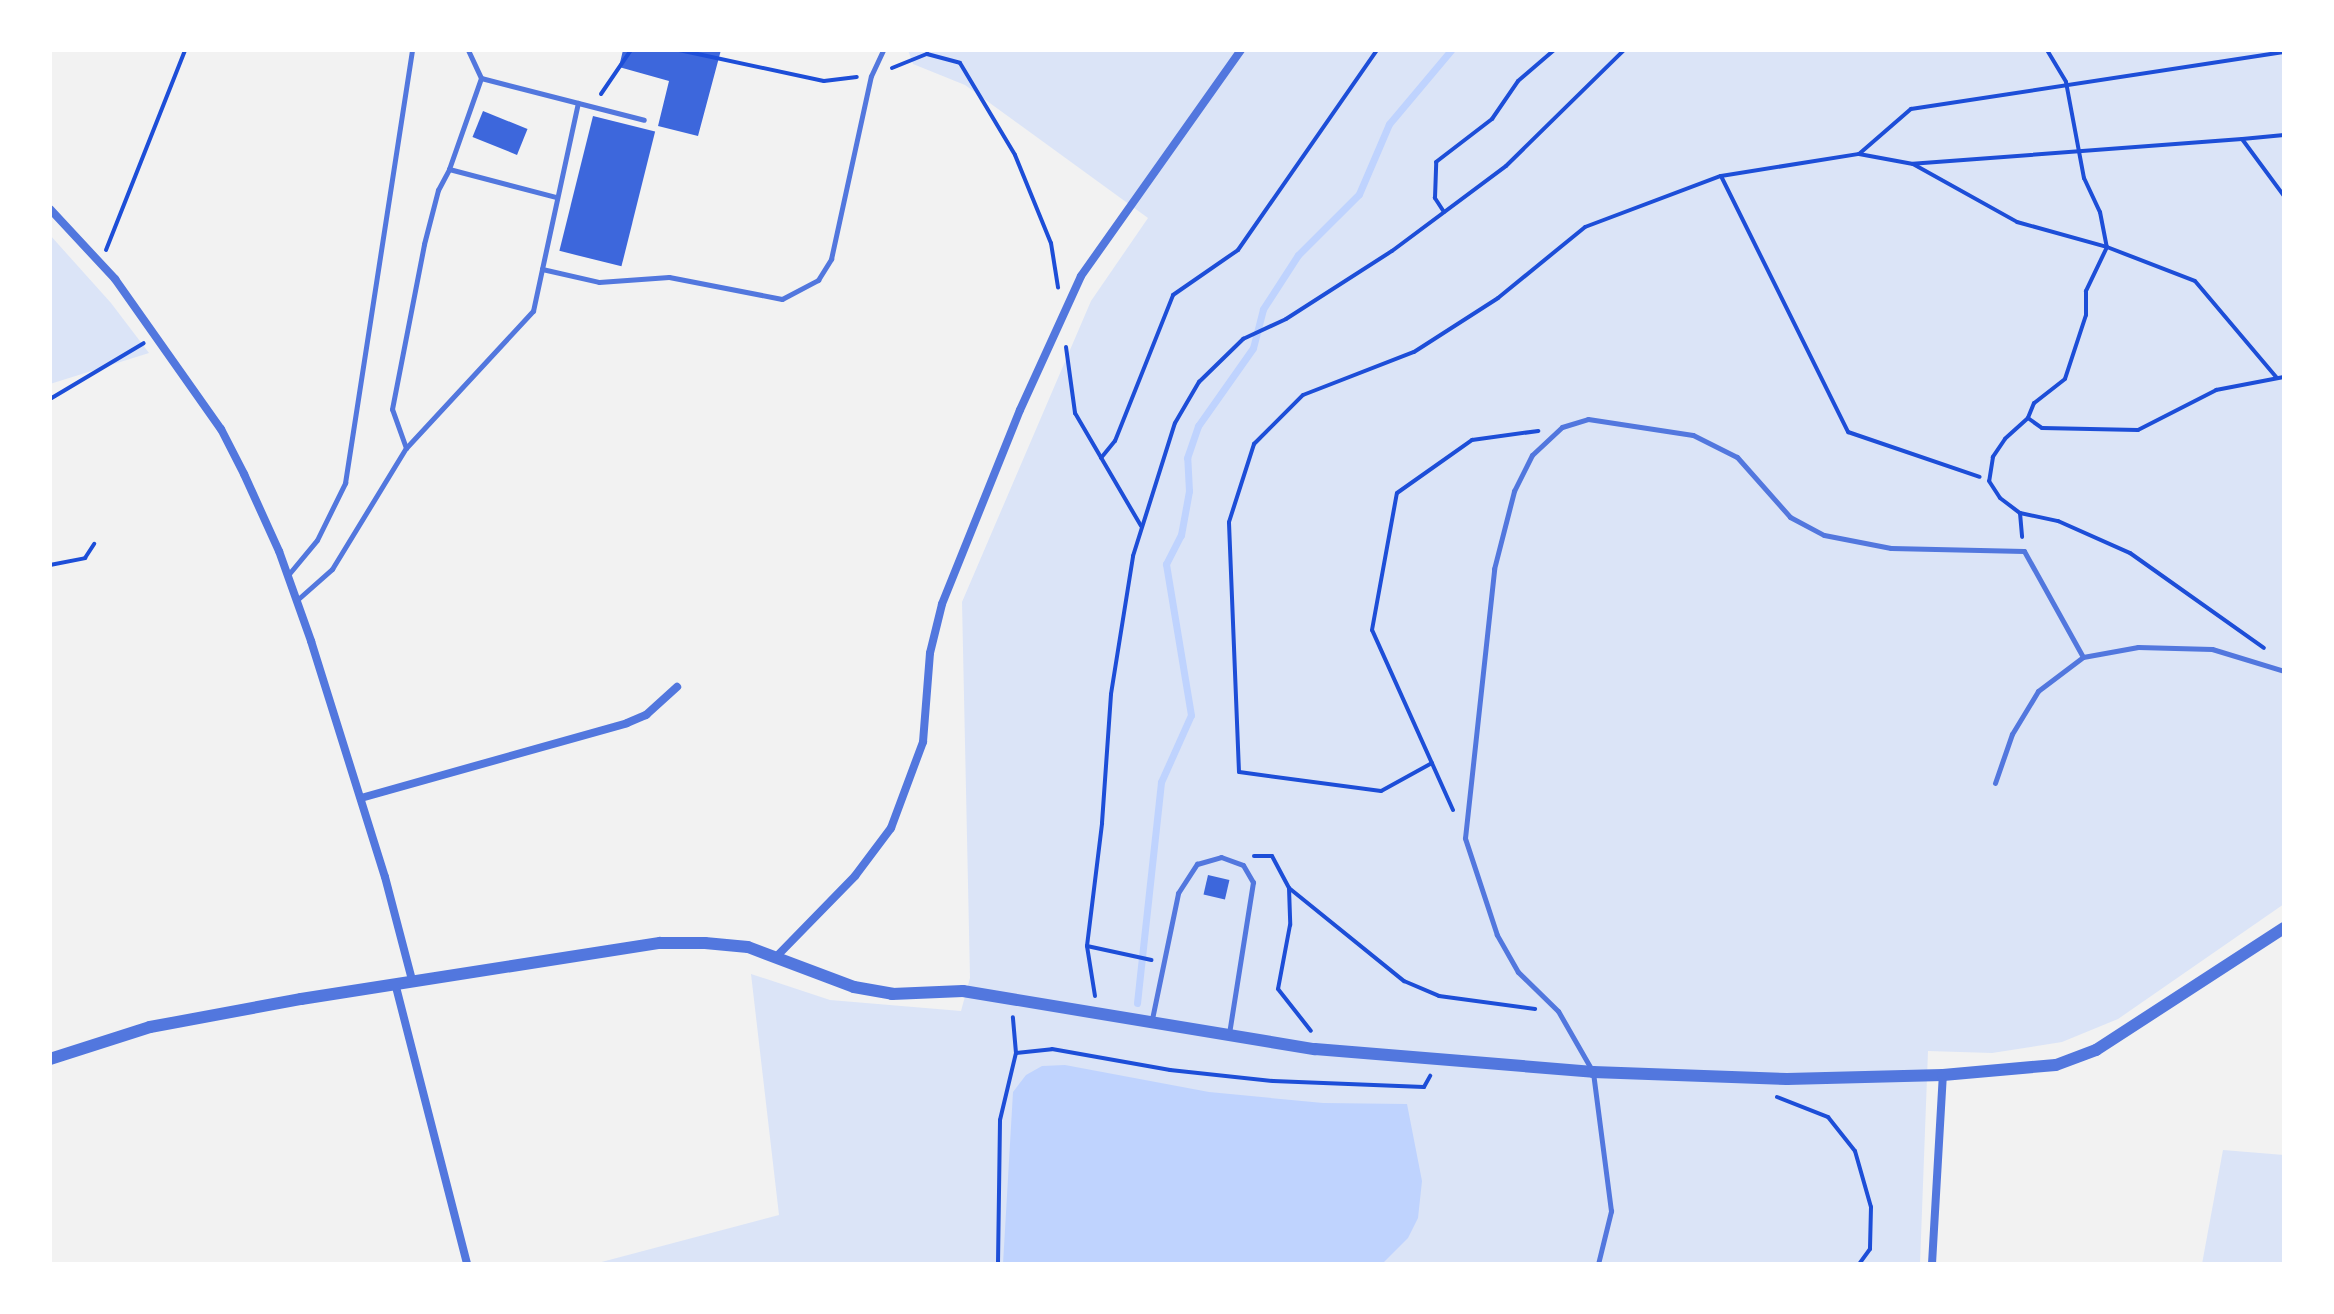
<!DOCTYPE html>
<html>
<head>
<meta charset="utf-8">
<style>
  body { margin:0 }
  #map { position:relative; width:2334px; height:1314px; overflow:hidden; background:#f2f2f2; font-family:"Noto Sans",sans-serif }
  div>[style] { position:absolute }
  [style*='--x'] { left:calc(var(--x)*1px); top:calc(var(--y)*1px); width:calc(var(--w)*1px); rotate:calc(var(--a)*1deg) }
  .green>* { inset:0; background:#dbe4f7 }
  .water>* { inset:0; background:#bfd3fe }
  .stream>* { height:7px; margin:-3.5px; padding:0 3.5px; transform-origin:3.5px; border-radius:3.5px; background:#bfd3fe }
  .building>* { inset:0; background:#3d67dc; transform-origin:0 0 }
  .path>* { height:4px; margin:-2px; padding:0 2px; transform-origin:2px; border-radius:2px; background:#1d4ed8 }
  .service>* { height:5px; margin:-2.5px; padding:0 2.5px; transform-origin:2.5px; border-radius:2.5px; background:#5277de }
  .minor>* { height:8px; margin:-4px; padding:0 4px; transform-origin:4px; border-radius:4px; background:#5277de }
  .tertiary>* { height:12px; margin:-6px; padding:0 6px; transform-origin:6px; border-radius:6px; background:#5277de }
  span { translate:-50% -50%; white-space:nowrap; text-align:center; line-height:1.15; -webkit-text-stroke:8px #fff; paint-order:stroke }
  .frame { position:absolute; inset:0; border:52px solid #fff; pointer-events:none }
</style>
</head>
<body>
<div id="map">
  <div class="green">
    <i style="clip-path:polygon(908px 50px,2284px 50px,2284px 904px,2118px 1019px,2062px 1042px,1992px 1053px,1928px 1051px,1920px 1264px,594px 1264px,779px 1215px,751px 974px,830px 1000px,961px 1011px,970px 978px,962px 602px,1091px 301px,1148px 218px,965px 85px,913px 64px)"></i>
    <i style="clip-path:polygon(50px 235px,111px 303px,149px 353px,50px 384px)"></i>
    <i style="clip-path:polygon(2223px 1150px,2284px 1155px,2284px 1264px,2202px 1264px)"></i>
  </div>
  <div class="water">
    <i style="clip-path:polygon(1065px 1065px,1209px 1092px,1323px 1103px,1407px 1104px,1422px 1181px,1418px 1218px,1408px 1238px,1382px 1264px,1003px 1264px,1013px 1092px,1026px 1075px,1042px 1066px)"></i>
  </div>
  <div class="stream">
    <i style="--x:1137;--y:1003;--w:222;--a:-83.8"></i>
    <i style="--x:1161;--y:782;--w:73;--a:-65.9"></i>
    <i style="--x:1191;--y:715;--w:153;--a:-99.4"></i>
    <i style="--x:1166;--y:564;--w:33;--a:-63"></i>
    <i style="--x:1181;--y:535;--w:45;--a:-79.7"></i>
    <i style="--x:1189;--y:491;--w:33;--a:-93"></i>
    <i style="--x:1187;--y:458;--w:34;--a:-71"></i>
    <i style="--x:1198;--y:426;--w:95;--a:-54.8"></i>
    <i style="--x:1253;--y:348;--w:40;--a:-75.6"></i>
    <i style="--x:1263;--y:309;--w:64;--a:-57.1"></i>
    <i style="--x:1298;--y:255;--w:86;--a:-45"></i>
    <i style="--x:1359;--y:194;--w:76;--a:-66.8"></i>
    <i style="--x:1389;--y:124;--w:97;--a:-50"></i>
  </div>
  <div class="building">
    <i style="clip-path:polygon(623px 50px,721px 50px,698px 136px,658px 126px,669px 81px,619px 67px)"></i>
    <i style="left:483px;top:111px;width:48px;height:28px;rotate:22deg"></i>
    <i style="left:593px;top:116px;width:64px;height:139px;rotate:14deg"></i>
    <i style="left:1208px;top:875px;width:22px;height:20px;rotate:13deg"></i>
  </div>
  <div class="path">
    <i style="--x:679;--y:50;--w:148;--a:12.1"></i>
    <i style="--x:824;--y:81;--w:33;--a:-7"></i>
    <i style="--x:2047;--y:50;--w:37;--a:59"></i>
    <i style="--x:2066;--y:82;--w:98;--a:79.4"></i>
    <i style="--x:2084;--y:178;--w:38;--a:65"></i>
    <i style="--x:2100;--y:212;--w:36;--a:79"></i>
    <i style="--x:2107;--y:247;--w:49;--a:115.5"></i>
    <i style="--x:2086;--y:291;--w:24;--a:90"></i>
    <i style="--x:2086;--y:315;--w:67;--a:108.2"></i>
    <i style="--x:2065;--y:379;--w:39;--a:142"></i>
    <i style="--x:2034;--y:403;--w:16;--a:112"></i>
    <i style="--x:2028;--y:418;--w:31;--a:138"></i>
    <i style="--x:2005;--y:439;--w:22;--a:124"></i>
    <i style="--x:1993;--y:457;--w:24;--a:99"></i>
    <i style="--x:1989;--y:481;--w:20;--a:57"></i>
    <i style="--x:2000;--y:498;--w:25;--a:37"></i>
    <i style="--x:2020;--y:513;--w:39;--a:12"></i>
    <i style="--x:2058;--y:521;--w:79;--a:24"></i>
    <i style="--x:2130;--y:553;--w:164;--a:35.3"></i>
    <i style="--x:892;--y:68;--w:38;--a:-22"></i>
    <i style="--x:927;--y:54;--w:34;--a:15"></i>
    <i style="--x:960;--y:63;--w:107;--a:59.1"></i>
    <i style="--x:1015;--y:155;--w:95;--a:67.8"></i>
    <i style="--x:1051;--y:243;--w:45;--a:81"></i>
    <i style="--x:601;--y:94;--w:53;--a:-55.7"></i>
    <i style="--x:2284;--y:135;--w:42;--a:174.6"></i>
    <i style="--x:2242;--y:139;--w:71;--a:53.6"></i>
    <i style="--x:2242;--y:139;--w:330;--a:175.7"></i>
    <i style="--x:1913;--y:164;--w:119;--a:29.1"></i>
    <i style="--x:2017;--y:222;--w:93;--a:15.5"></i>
    <i style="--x:2107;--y:247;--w:94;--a:21.1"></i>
    <i style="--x:2195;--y:281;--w:127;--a:49.8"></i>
    <i style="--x:1859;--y:154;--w:69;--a:-40.9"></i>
    <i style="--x:1911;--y:109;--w:377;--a:-8.7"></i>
    <i style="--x:1721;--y:176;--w:286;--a:63.6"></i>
    <i style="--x:1848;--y:432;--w:139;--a:18.8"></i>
    <i style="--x:1444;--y:212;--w:17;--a:-123"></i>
    <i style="--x:1435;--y:198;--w:36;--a:-88"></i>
    <i style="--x:1436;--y:162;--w:71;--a:-37.5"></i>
    <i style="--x:1492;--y:119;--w:46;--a:-55.6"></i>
    <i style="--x:1518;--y:81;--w:48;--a:-40.7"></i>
    <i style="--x:106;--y:250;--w:215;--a:-68.4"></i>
    <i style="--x:1066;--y:347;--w:67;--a:82.2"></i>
    <i style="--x:1075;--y:413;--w:131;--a:59.7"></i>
    <i style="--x:50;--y:399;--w:109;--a:-30.8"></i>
    <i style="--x:2028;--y:418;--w:17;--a:36"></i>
    <i style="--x:2042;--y:428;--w:96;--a:1.2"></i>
    <i style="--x:2138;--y:430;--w:88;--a:-27.1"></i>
    <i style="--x:2216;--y:390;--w:69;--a:-10.8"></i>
    <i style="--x:1101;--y:458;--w:22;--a:-51"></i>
    <i style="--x:1115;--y:441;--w:157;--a:-68.3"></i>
    <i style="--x:1173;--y:295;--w:79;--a:-34.7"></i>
    <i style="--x:1238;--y:250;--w:244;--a:-55.2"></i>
    <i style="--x:2020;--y:513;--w:24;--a:85"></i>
    <i style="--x:50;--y:565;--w:36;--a:-11"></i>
    <i style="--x:85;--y:558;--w:17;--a:-57"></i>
    <i style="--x:1432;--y:763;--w:58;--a:151.2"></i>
    <i style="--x:1381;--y:791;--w:143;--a:-172.4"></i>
    <i style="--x:1239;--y:772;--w:250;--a:-92.3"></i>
    <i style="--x:1229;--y:522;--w:82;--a:-72.2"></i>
    <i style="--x:1254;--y:444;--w:69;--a:-45"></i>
    <i style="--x:1303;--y:395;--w:119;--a:-21.2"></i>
    <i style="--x:1414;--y:352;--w:100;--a:-32.7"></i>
    <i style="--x:1498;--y:298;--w:112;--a:-39.2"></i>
    <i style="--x:1585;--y:227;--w:145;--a:-20.6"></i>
    <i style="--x:1721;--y:176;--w:140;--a:-9.1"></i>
    <i style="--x:1859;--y:154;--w:55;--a:10.5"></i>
    <i style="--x:1453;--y:810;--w:197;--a:-114.2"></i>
    <i style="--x:1372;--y:630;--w:139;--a:-79.7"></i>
    <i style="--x:1397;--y:493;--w:92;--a:-35.2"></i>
    <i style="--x:1472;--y:440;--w:67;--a:-7.8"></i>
    <i style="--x:1254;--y:856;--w:18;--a:0"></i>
    <i style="--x:1272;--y:856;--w:36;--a:62"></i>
    <i style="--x:1289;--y:888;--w:148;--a:39"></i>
    <i style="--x:1404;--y:981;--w:38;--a:23"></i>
    <i style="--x:1439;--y:996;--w:97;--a:7.7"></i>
    <i style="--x:1289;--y:888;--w:37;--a:88"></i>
    <i style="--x:1290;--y:925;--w:65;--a:100.6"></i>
    <i style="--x:1278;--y:989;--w:53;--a:51.8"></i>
    <i style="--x:1087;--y:946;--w:66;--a:12.3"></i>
    <i style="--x:1095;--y:996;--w:51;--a:-99.1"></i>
    <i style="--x:1087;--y:946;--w:124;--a:-83"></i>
    <i style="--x:1102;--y:823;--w:129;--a:-86"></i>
    <i style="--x:1111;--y:694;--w:140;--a:-80.9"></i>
    <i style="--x:1133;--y:556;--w:139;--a:-72.5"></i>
    <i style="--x:1175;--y:423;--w:48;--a:-59.7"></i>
    <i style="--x:1199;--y:382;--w:62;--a:-44.3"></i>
    <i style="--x:1243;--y:339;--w:47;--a:-24.9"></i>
    <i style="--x:1286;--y:319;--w:126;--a:-32.7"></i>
    <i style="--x:1392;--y:251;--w:142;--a:-36.7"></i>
    <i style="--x:1506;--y:166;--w:165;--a:-44.5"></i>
    <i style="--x:1016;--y:1053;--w:36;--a:-6"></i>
    <i style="--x:1052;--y:1049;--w:120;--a:10.1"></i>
    <i style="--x:1170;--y:1070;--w:104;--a:6.1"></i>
    <i style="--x:1273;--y:1081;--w:151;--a:2.3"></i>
    <i style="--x:1424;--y:1087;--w:13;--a:-61"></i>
    <i style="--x:1777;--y:1097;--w:55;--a:21.4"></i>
    <i style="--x:1828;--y:1117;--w:43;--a:51.5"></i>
    <i style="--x:1855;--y:1151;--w:58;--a:74.1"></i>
    <i style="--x:1871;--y:1207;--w:42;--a:91.4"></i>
    <i style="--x:1870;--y:1249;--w:19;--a:126"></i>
    <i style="--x:998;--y:1264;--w:144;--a:-89.2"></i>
    <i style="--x:1000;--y:1120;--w:69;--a:-76.6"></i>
    <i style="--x:1016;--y:1053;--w:36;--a:-95"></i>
  </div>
  <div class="service">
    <i style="--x:468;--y:50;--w:31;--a:65"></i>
    <i style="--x:481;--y:78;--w:168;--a:14.4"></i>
    <i style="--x:449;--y:169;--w:96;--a:-70.6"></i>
    <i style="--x:542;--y:269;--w:170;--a:-77.8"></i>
    <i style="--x:406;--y:448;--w:41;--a:-109.7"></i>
    <i style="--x:392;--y:409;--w:168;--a:-79"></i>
    <i style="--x:424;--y:244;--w:56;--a:-75.5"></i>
    <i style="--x:438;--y:190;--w:24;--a:-62"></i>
    <i style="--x:449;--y:169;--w:111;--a:14.7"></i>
    <i style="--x:288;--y:575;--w:45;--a:-50.4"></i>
    <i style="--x:317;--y:540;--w:64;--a:-63.8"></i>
    <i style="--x:345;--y:483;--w:438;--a:-81.2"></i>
    <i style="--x:297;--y:600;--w:47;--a:-41.5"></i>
    <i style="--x:332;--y:569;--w:142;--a:-58.6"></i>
    <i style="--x:406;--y:448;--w:187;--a:-47.2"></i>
    <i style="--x:533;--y:311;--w:43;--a:-77.9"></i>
    <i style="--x:542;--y:269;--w:58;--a:12.8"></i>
    <i style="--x:599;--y:282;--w:70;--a:-4.1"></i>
    <i style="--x:669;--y:277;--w:115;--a:11"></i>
    <i style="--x:782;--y:299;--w:41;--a:-27.8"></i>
    <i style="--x:818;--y:280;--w:25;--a:-58"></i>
    <i style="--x:831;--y:259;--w:187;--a:-77.7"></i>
    <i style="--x:871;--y:76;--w:29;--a:-65"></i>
    <i style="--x:1995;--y:783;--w:52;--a:-70.9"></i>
    <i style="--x:2012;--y:734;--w:50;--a:-58.8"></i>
    <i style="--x:2038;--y:691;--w:56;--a:-37.1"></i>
    <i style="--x:2083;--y:657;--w:56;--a:-10.3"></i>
    <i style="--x:2138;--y:647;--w:74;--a:1.5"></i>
    <i style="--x:2212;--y:649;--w:75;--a:17"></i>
    <i style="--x:1152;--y:1019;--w:129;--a:-78.3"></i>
    <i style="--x:1178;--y:893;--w:35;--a:-57"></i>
    <i style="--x:1197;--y:864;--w:25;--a:-16"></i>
    <i style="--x:1221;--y:857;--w:23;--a:20"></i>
    <i style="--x:1243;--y:865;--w:20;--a:60"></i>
    <i style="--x:1253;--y:882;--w:154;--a:99"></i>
    <i style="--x:1598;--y:1264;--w:55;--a:-76.2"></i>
    <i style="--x:1611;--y:1211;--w:140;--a:-97.4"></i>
    <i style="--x:1593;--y:1072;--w:70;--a:-119.8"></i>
    <i style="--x:1558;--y:1011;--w:56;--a:-135.7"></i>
    <i style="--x:1518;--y:972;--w:43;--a:-119.6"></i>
    <i style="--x:1497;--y:935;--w:102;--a:-108.3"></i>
    <i style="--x:1465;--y:838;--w:271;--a:-83.8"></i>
    <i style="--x:1494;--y:569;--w:81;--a:-75.6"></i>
    <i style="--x:1514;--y:491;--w:40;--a:-63.4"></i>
    <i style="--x:1532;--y:455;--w:41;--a:-43"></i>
    <i style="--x:1562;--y:427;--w:27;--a:-17"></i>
    <i style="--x:1588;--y:419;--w:106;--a:8.7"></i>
    <i style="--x:1693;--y:435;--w:49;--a:26.6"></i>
    <i style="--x:1737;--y:457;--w:80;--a:48.5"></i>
    <i style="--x:1790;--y:517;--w:38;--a:28"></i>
    <i style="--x:1824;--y:535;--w:68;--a:11"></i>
    <i style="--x:1891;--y:548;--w:133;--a:1.3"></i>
    <i style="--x:2024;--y:551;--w:121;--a:60.9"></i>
  </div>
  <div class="minor">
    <i style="--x:50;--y:209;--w:96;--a:47.1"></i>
    <i style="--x:115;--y:279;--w:184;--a:54.8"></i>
    <i style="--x:221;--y:429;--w:51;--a:62.9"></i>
    <i style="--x:244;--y:474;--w:85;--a:65.6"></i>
    <i style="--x:279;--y:551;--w:96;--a:70.4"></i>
    <i style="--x:311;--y:641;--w:247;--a:72.6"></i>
    <i style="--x:385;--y:877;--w:106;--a:75.3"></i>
    <i style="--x:361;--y:798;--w:276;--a:-15.7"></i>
    <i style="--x:627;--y:723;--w:21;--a:-23"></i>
    <i style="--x:646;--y:715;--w:42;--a:-42.1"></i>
    <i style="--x:777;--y:956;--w:112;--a:-45.7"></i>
    <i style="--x:855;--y:876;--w:60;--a:-53.1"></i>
    <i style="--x:891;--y:828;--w:92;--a:-69.6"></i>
    <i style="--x:923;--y:742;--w:89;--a:-85.5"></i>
    <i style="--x:930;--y:653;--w:50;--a:-76.2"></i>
    <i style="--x:942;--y:604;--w:209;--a:-68.1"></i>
    <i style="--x:1020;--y:410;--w:147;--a:-65.5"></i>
    <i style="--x:1081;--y:276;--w:277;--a:-54.7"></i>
    <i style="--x:395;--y:983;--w:290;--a:75.6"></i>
    <i style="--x:1932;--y:1264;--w:189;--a:-86.7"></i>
  </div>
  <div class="tertiary">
    <i style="--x:50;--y:1059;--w:105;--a:-17.7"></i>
    <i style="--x:150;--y:1027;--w:154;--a:-10.5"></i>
    <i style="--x:301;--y:999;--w:363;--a:-8.9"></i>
    <i style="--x:660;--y:943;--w:45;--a:0"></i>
    <i style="--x:705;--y:943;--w:43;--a:5.3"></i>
    <i style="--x:748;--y:947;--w:113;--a:20.7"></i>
    <i style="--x:854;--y:987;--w:39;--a:10"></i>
    <i style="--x:892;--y:994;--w:71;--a:-2.4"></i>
    <i style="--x:963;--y:991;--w:357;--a:9.4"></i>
    <i style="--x:1315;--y:1049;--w:279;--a:4.7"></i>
    <i style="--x:1593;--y:1072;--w:194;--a:2.1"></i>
    <i style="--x:1787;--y:1079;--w:156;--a:-1.5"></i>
    <i style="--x:1943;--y:1075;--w:113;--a:-5.1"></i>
    <i style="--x:2056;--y:1065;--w:43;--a:-20.6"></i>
    <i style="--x:2096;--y:1050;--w:224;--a:-33"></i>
  </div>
  <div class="frame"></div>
</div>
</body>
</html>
